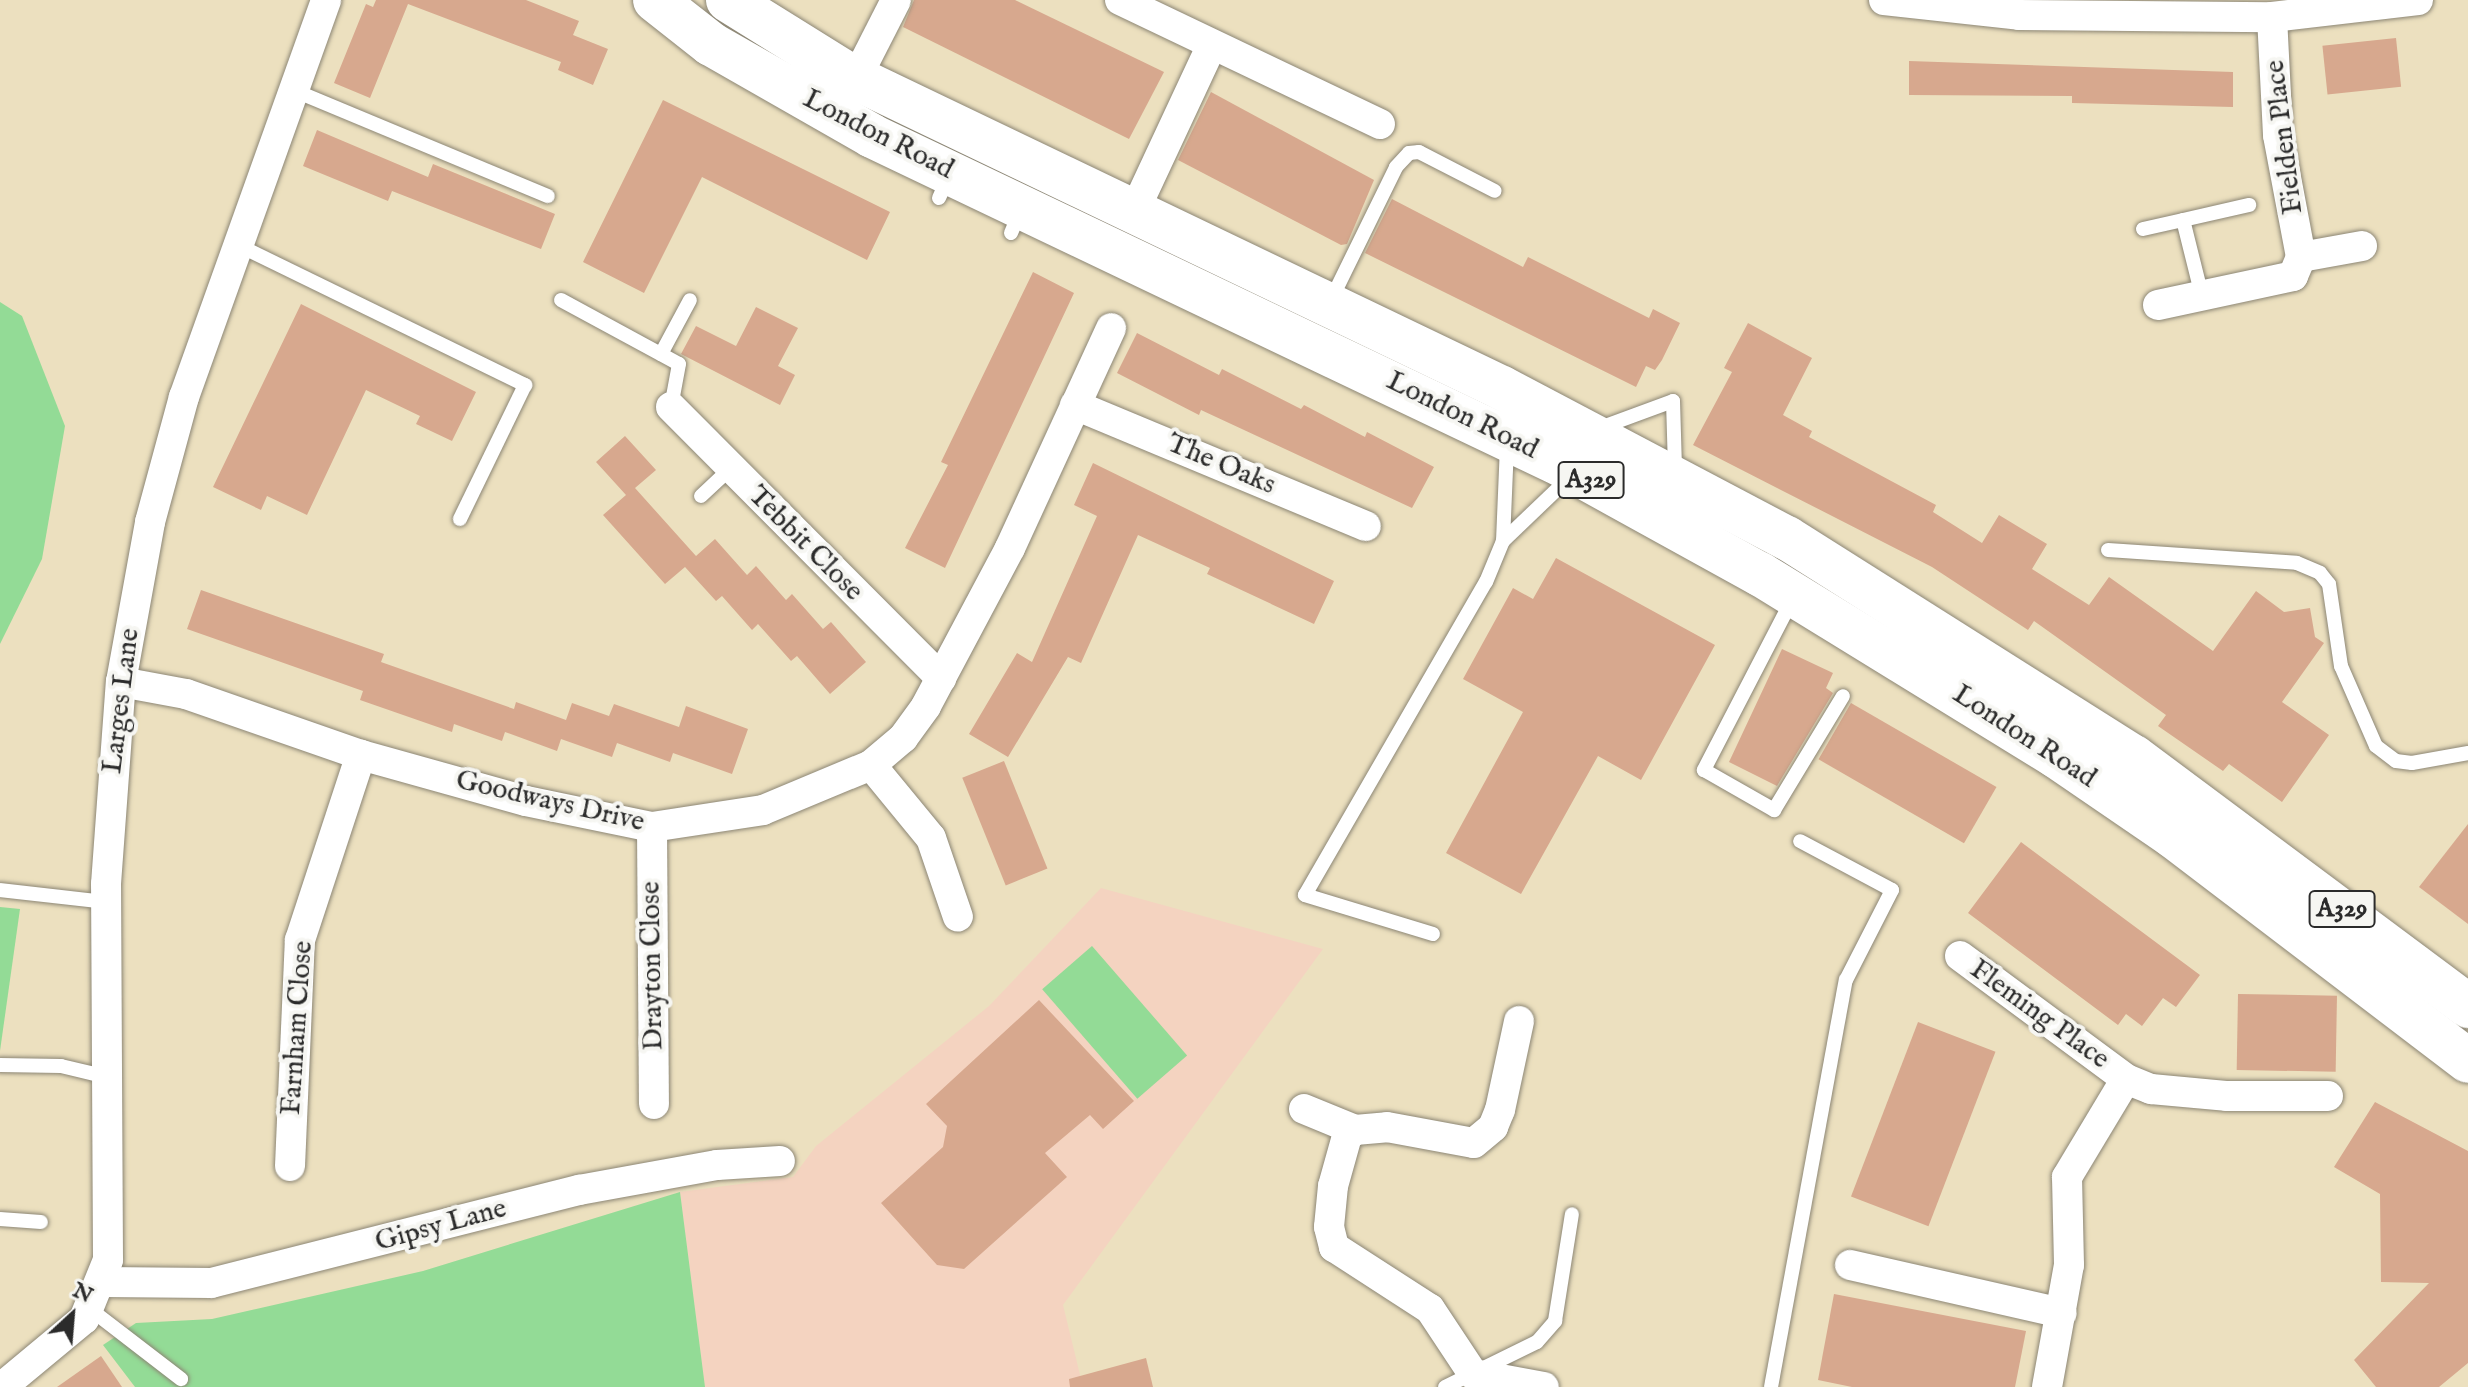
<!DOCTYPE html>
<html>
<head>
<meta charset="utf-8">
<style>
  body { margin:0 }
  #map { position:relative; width:2468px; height:1387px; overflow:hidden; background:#ece0bf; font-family:"IM FELL English",serif }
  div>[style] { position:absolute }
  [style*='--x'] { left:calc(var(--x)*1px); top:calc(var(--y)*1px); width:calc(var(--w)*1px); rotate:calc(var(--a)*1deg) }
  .built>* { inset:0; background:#f4d3c0 }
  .green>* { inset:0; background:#93db96; transform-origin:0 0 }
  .building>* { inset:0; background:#d7a88e; transform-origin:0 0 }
  .roads { filter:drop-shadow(0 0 2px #8c8675) drop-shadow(0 0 2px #8c8675) }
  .lane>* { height:14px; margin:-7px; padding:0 7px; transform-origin:7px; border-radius:7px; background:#fff }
  .street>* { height:30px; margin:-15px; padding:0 15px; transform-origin:15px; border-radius:15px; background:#fff }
  .primary>* { height:44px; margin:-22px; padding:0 22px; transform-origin:22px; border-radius:22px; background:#fff }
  span { translate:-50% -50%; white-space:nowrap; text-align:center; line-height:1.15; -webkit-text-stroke:8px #f6f6f2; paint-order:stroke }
  .shield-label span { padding:2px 6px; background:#f6f6f2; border:2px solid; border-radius:6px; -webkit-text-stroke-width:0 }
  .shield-label { font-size:26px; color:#2b2b2b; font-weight:700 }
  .street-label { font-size:28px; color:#2b2b2b }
  .north { position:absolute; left:32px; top:1275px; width:80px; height:80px; -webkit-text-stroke:6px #f6f6f2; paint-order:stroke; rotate:26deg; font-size:22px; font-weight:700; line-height:32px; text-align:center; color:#2b2b2b }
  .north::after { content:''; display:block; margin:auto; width:28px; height:36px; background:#2b2b2b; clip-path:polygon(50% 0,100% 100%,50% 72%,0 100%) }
</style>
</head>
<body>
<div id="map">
  <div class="built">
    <i style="clip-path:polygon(1101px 888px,1323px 949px,1063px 1305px,1083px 1387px,705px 1387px,680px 1192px,793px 1177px,816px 1146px,989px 1006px)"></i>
  </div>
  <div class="green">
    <i style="clip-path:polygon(0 302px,22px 316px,65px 426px,42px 559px,0 644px)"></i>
    <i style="clip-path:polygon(0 907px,20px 909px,0 1051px)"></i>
    <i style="left:1092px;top:946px;width:145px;height:66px;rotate:49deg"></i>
    <i style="clip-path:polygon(680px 1192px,705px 1387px,135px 1387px,103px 1345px,136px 1323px,212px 1319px,423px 1271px)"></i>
  </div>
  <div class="building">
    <i style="clip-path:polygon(376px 0,526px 0,579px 21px,573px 35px,608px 49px,593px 85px,558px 70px,561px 62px,408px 4px,370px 98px,334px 83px,366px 4px,373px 7px)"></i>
    <i style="clip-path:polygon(914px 0,1015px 0,1164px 72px,1129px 139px,903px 27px)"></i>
    <i style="left:2396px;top:38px;width:49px;height:74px;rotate:84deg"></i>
    <i style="clip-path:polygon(1909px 61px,2233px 72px,2233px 107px,2072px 103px,2072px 96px,1909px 95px)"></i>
    <i style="clip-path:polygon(1211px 92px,1374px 180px,1347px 244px,1341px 245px,1178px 160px)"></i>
    <i style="clip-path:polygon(663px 100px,890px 212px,867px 260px,702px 177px,644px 293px,583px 262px)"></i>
    <i style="clip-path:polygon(317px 130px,428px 177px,433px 164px,555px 214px,541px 249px,392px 191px,388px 201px,303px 166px)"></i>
    <i style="clip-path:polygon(1392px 199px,1523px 267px,1528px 257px,1649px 318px,1653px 309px,1680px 323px,1662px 360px,1655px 370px,1646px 366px,1636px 387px,1365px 253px)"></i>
    <i style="clip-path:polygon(1033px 272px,1074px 293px,945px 568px,905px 548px,948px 465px,941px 462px)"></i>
    <i style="clip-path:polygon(301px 304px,476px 392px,452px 441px,416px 424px,420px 416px,366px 390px,307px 515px,267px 496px,261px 510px,213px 487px)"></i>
    <i style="clip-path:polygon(756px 307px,798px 328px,778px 366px,795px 375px,780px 405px,681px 354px,696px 326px,736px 346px)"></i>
    <i style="clip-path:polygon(1748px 323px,1812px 358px,1783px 415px,1812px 431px,1809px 437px,1936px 505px,1933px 512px,1982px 543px,1999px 515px,2047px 544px,2032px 569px,2089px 605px,2109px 577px,2213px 651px,2256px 591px,2284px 612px,2310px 608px,2315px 637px,2324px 643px,2282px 702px,2329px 735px,2282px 802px,2229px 764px,2223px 771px,2158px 726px,2166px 715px,2034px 621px,2028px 630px,1932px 567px,1693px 445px,1732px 372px,1724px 368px)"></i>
    <i style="clip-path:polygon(1137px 333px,1219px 375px,1222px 369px,1301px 409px,1304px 405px,1365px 437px,1367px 432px,1434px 467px,1412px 508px,1201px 410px,1199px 415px,1117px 373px)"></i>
    <i style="clip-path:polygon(625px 436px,656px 470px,635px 488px,696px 556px,715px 539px,747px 575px,756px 566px,786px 600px,792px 594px,823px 629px,831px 622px,866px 662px,830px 694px,797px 656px,791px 661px,758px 624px,752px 630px,722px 596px,716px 601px,685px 567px,665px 584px,603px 515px,626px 495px,596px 462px)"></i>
    <i style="clip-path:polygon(1093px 463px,1334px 581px,1314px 624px,1207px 574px,1210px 568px,1138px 535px,1081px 663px,1068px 657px,1008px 757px,969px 734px,1017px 653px,1032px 662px,1097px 516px,1074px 505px)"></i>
    <i style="clip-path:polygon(1556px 558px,1715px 645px,1641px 780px,1598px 756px,1521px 894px,1446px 853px,1523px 712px,1463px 679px,1513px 588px,1533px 599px)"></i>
    <i style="clip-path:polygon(201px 590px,384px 654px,381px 662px,514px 709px,516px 702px,566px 720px,572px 703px,609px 716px,614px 704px,679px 727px,686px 706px,748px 729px,732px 774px,673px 753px,670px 762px,617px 743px,612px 757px,561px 739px,557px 751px,505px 732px,502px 741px,454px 724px,452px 732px,360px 700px,363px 691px,187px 629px)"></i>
    <i style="clip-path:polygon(1782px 649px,1833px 673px,1826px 688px,1833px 693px,1777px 786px,1729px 762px)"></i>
    <i style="left:1851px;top:703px;width:168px;height:65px;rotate:30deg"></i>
    <i style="left:1004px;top:761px;width:116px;height:45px;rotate:68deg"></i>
    <i style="clip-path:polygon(2468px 824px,2468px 924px,2419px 887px)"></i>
    <i style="clip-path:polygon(2021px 842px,2200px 975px,2176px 1007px,2163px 998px,2142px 1026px,2126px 1014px,2118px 1025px,1968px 913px)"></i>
    <i style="left:2238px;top:994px;width:99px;height:76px;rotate:1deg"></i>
    <i style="clip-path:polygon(1039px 1000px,1134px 1101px,1103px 1129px,1090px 1115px,1045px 1153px,1067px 1177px,964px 1269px,937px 1265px,881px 1203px,943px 1147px,947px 1126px,926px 1104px)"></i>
    <i style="left:1918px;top:1022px;width:83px;height:187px;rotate:21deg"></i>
    <i style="clip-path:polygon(2375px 1102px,2468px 1151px,2468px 1363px,2439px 1387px,2376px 1387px,2354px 1360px,2429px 1283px,2381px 1282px,2380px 1194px,2334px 1167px)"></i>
    <i style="clip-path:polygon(1834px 1294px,2026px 1331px,2015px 1387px,1852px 1387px,1818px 1380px)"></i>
    <i style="clip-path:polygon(101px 1356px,122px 1387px,57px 1387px)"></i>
    <i style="clip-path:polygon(1146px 1358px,1153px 1387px,1070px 1387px,1069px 1379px)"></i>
  </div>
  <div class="roads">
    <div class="lane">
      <i style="--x:293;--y:90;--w:276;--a:22.6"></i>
      <i style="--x:939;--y:198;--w:24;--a:-66"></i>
      <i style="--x:2143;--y:229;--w:41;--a:-12.7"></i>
      <i style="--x:1011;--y:233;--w:25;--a:-67"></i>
      <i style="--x:236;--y:244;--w:322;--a:26"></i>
      <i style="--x:525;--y:385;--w:149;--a:115.9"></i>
      <i style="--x:2202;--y:296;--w:78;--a:-104"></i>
      <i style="--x:2183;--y:220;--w:68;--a:-12.8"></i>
      <i style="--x:561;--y:300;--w:134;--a:28.5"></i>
      <i style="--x:679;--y:364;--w:44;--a:100.5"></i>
      <i style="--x:1330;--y:302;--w:150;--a:-63.9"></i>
      <i style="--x:1396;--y:167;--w:19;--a:-47"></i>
      <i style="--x:1409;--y:153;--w:10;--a:-6"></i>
      <i style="--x:1419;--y:152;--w:85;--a:27.2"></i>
      <i style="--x:661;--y:354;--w:61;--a:-61.8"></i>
      <i style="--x:1597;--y:429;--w:81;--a:-20.2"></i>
      <i style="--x:1673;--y:401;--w:69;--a:88.3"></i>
      <i style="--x:701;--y:496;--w:40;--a:-43"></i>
      <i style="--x:1503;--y:541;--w:91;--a:-43.7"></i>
      <i style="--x:2108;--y:550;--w:189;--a:3.9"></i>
      <i style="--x:2297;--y:563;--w:25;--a:23"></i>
      <i style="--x:2320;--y:573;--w:14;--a:51"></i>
      <i style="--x:2329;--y:584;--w:83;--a:81.7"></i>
      <i style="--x:2341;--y:666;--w:87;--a:66.4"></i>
      <i style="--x:2376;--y:746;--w:25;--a:37"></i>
      <i style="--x:2396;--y:761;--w:16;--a:7"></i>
      <i style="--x:2412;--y:763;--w:57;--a:-10.1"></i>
      <i style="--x:1793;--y:598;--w:194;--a:117.4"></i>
      <i style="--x:1704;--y:770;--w:81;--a:29.7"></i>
      <i style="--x:1774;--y:810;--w:133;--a:-58.8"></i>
      <i style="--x:0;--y:890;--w:107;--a:6.5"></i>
      <i style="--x:1433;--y:934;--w:134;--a:-163.1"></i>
      <i style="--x:1305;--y:895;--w:362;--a:-60"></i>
      <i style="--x:1486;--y:582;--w:44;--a:-67.5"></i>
      <i style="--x:1503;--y:541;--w:94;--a:-87.6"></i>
      <i style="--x:0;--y:1065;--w:61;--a:0.9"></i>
      <i style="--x:61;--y:1066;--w:47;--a:13.4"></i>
      <i style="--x:0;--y:1219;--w:41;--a:4.2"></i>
      <i style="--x:90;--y:1309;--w:115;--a:37.6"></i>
      <i style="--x:1445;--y:1387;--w:102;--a:-26.1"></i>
      <i style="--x:1537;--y:1342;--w:28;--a:-49"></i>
      <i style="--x:1555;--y:1321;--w:108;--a:-81"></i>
      <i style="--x:1771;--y:1387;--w:414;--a:-79.6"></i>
      <i style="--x:1846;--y:980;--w:101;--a:-62.9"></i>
      <i style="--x:1892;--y:890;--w:104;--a:-152"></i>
    </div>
    <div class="street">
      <i style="--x:1120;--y:0;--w:288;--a:25.5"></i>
      <i style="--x:1884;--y:0;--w:136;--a:6.3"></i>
      <i style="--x:2019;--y:15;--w:253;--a:0.5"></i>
      <i style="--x:2272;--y:17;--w:147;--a:-6.6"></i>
      <i style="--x:866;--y:59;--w:66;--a:-63"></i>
      <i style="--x:1133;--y:214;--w:184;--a:-65"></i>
      <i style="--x:2301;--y:257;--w:62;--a:-10.2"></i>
      <i style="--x:2158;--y:305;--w:138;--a:-12.1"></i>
      <i style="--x:2293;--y:276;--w:21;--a:-67"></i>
      <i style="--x:2301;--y:257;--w:124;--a:-100.7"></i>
      <i style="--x:2278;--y:135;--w:118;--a:-92.9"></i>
      <i style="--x:1075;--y:405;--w:315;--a:22.6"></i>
      <i style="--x:671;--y:407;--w:383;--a:45.1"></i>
      <i style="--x:121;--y:682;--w:66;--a:10.5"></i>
      <i style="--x:186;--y:694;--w:185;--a:19.2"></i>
      <i style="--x:361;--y:755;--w:171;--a:15.6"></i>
      <i style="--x:526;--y:801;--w:129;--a:11.7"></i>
      <i style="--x:652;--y:827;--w:112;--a:-8.7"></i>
      <i style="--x:763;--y:810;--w:117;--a:-22.6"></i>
      <i style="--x:871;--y:765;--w:42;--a:-40.2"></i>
      <i style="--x:903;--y:738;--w:39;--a:-54"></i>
      <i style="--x:926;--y:706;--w:179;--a:-62"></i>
      <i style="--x:1010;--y:548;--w:242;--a:-65.3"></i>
      <i style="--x:871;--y:765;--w:94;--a:50.6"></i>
      <i style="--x:931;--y:838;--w:83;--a:71.1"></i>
      <i style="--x:652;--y:827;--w:277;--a:89.6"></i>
      <i style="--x:1960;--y:956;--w:207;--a:36.5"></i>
      <i style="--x:2126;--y:1079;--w:27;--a:22"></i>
      <i style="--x:2151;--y:1089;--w:75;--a:5.3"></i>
      <i style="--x:2226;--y:1096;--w:102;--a:0"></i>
      <i style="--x:1304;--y:1109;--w:55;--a:22.4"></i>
      <i style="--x:1355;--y:1130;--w:32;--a:-5"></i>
      <i style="--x:1387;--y:1127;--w:88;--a:10.4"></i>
      <i style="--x:1474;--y:1143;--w:25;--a:-40"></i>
      <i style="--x:1493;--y:1127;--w:18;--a:-68"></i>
      <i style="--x:1500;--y:1110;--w:91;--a:-77.9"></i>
      <i style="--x:1355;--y:1130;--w:10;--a:143"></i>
      <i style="--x:1347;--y:1136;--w:52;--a:105.6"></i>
      <i style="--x:1333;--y:1186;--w:41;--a:95.6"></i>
      <i style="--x:1329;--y:1227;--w:21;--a:76"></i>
      <i style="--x:1334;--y:1247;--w:114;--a:32.9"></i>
      <i style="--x:1430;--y:1309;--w:78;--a:56.5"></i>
      <i style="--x:1473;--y:1374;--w:72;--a:10.4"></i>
      <i style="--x:290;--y:1166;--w:226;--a:-87.5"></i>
      <i style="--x:300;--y:940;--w:195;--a:-71.8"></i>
      <i style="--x:1850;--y:1265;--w:217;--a:12.8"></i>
      <i style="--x:103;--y:1282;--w:108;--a:0.5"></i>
      <i style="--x:211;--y:1283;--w:380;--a:-14.2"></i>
      <i style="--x:579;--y:1190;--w:140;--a:-10.3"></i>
      <i style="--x:717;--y:1165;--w:63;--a:-3.6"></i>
      <i style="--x:2;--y:1387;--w:107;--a:-39.7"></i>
      <i style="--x:84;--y:1319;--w:64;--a:-67.9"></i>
      <i style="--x:108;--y:1260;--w:376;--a:-90.3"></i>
      <i style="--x:106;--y:884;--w:203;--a:-85.8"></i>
      <i style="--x:121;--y:682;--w:163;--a:-79.7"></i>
      <i style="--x:150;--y:522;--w:130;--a:-74.8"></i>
      <i style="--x:184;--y:397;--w:422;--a:-70.3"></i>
      <i style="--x:2047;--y:1387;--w:124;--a:-79.8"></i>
      <i style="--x:2069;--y:1265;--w:88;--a:-91.3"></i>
      <i style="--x:2067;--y:1177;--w:114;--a:-59"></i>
    </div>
    <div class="primary">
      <i style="--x:655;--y:0;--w:71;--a:38.2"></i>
      <i style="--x:711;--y:44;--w:185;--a:29.7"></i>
      <i style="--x:872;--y:136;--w:767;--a:25.5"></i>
      <i style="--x:1564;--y:466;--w:224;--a:28.9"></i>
      <i style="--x:1760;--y:574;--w:347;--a:31.6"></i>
      <i style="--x:2056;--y:756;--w:142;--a:34.4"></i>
      <i style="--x:2173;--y:836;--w:371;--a:37.3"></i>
      <i style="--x:728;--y:0;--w:140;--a:31.9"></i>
      <i style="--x:847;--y:74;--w:726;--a:25.61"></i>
      <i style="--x:1502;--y:388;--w:322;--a:27.8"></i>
      <i style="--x:1787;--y:538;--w:410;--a:32.3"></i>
      <i style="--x:2134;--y:757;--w:417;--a:36.7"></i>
    </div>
  </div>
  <div class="shield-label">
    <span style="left:1591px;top:480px">A329</span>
    <span style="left:2342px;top:909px">A329</span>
  </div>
  <div class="street-label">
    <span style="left:878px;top:135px;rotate:27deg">London Road</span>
    <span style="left:2285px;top:137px;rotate:-97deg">Fielden Place</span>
    <span style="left:1462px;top:416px;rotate:26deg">London Road</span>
    <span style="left:1221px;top:465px;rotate:23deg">The Oaks</span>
    <span style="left:805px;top:544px;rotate:45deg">Tebbit Close</span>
    <span style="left:122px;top:701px;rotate:-83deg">Larges Lane</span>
    <span style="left:2024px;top:737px;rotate:33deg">London Road</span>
    <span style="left:550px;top:802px;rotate:13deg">Goodways Drive</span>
    <span style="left:653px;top:966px;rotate:-91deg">Drayton Close</span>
    <span style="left:2039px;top:1015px;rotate:36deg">Fleming Place</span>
    <span style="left:298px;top:1028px;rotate:-86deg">Farnham Close</span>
    <span style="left:441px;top:1226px;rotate:-15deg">Gipsy Lane</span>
  </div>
  <div class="north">N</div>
</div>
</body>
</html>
